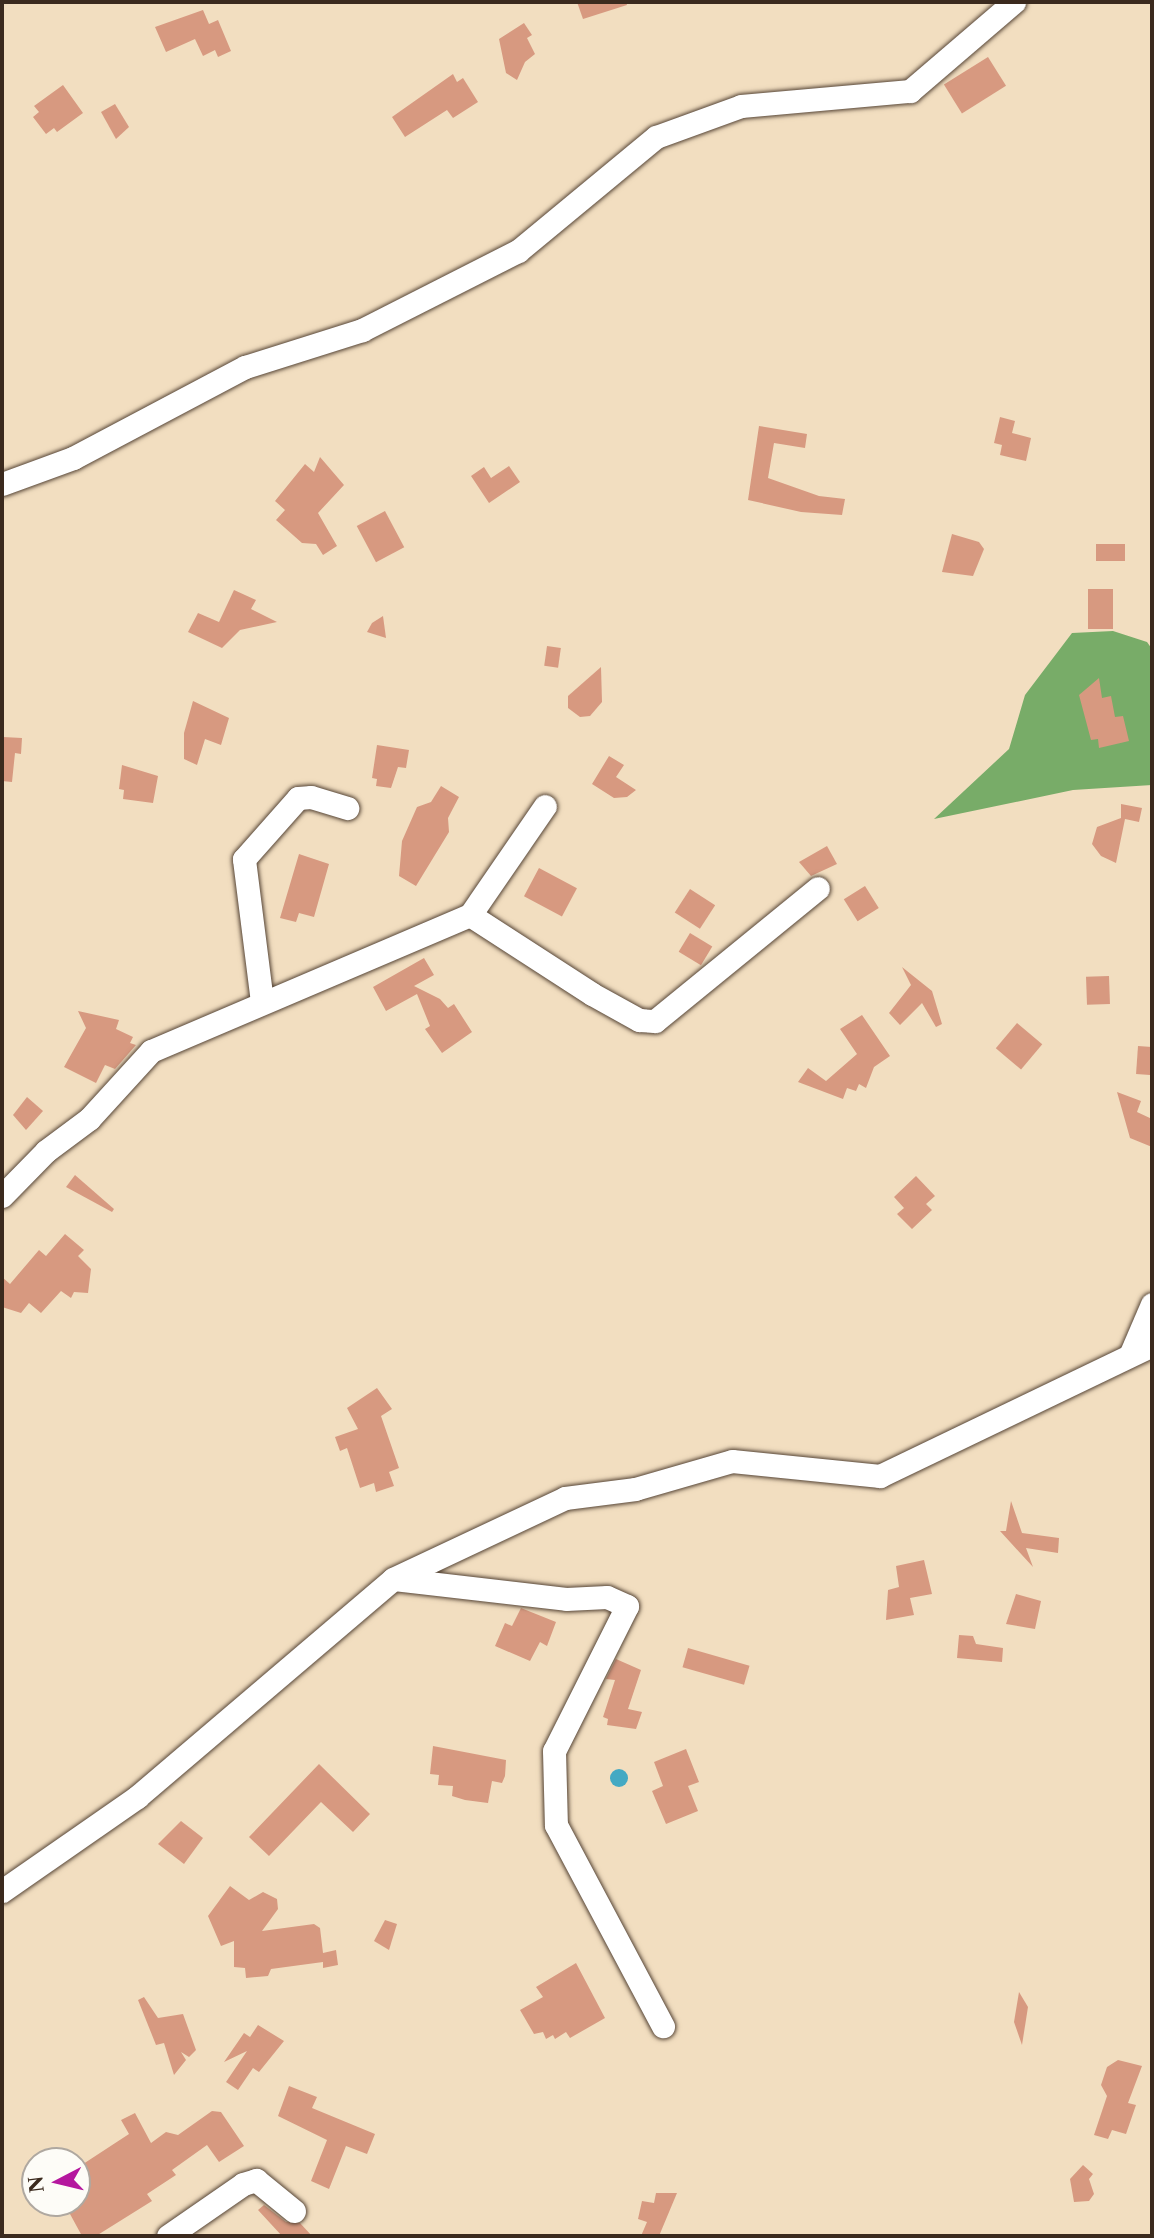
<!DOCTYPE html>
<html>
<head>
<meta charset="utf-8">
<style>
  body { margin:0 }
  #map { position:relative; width:1154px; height:2238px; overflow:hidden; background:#f2dec0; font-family:"Libre Caslon Text",serif }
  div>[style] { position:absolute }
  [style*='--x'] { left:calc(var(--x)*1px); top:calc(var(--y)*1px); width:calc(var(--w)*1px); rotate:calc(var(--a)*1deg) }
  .forest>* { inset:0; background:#78ac68 }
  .water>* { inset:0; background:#44a9c3 }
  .round { border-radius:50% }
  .building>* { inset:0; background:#d79980; transform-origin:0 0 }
  .roads { filter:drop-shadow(0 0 2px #564536) drop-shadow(0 0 2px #564536) }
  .minor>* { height:23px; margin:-11.5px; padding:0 11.5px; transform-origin:11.5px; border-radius:11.5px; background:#fff }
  span { translate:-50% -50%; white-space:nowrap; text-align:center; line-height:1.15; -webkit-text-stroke:5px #fdfcf7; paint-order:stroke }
  .frame { position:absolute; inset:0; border:4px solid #3b2a1e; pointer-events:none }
  .north { position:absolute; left:21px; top:2147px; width:70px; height:70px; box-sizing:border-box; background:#fdfcf7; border:2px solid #afa8a0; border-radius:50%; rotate:263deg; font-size:19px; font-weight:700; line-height:28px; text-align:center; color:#3b2a1e }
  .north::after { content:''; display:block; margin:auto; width:24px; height:32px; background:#b5179e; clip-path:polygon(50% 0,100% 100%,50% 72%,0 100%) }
</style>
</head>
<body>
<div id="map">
  <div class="forest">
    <i style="clip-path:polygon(1113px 631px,1147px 642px,1152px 649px,1152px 785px,1073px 790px,934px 819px,1009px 749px,1025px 695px,1072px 633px)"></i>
  </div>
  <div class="water">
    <i class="round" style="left:610px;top:1769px;width:18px;height:18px"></i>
  </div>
  <div class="building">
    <i style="clip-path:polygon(577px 2px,626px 2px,627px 5px,583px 19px)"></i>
    <i style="clip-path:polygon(203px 10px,209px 24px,218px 20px,231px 51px,218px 57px,215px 50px,203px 56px,195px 39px,166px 52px,155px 27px)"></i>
    <i style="clip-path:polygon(524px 23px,532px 35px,527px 38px,535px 54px,525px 62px,517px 80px,506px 73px,499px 39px)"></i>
    <i style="left:988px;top:57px;width:34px;height:52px;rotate:58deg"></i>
    <i style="clip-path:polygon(453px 74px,457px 82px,463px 78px,478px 102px,453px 118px,447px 110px,405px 137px,392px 117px)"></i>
    <i style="clip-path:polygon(63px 85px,83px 113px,57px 132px,54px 128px,46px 134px,33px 117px,39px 112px,34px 106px)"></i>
    <i style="clip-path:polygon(115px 104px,129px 127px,116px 139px,101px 112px)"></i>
    <i style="clip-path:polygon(1000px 417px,1015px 421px,1012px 433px,1031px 438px,1026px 461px,1000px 455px,1002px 445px,994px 443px)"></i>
    <i style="clip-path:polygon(759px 426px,807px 434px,805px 448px,774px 443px,768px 478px,819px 496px,845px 499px,842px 515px,801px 512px,748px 500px)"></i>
    <i style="clip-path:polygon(320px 457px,344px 485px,318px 513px,337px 546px,323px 555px,316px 544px,302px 543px,276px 520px,285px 510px,275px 501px,305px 464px,314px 472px)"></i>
    <i style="clip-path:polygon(509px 466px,520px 482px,489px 503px,471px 476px,484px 467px,491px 478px)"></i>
    <i style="left:385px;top:511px;width:41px;height:32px;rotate:62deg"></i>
    <i style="clip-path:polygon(952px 534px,979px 542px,984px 549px,973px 576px,942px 572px)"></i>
    <i style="left:1096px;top:544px;width:29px;height:17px"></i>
    <i style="left:1088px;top:589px;width:25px;height:40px"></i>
    <i style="clip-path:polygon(234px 590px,256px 600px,251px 609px,277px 622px,240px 630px,222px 648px,188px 632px,198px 613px,219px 622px)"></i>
    <i style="clip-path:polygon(383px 616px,386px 638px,367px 632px,372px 623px)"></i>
    <i style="left:547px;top:646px;width:14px;height:20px;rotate:8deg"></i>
    <i style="clip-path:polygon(601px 667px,602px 702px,590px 716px,580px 717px,568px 708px,568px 696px)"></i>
    <i style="clip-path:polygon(1099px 678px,1102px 698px,1111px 696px,1115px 717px,1123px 716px,1129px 741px,1099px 748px,1098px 739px,1091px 740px,1079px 695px)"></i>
    <i style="clip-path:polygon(193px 701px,229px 718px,221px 745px,205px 739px,197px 765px,184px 759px,184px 733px)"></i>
    <i style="clip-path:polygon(3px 737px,22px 738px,21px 754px,15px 753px,12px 782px,2px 781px)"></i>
    <i style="clip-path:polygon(377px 745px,409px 750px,406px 768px,398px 767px,391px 788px,376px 786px,377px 779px,372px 778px)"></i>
    <i style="clip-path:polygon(609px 756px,624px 765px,616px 777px,636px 790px,627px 797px,614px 798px,592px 784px)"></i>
    <i style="clip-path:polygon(122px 765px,158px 776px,153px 803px,123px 799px,124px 790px,119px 789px)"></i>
    <i style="clip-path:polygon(441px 786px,459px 797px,448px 818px,449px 832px,416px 886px,399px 876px,402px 841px,417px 807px,431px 802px)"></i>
    <i style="clip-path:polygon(1121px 804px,1142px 808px,1139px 822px,1125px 819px,1116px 863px,1101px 856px,1092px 844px,1097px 827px,1121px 818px)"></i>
    <i style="clip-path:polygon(827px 846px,837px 864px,811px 876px,799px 862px)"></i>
    <i style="clip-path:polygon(299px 854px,329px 864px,314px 917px,299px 913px,296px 922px,280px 918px)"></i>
    <i style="left:539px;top:868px;width:43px;height:32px;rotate:28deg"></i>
    <i style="left:865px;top:886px;width:26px;height:25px;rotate:58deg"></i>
    <i style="left:690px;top:889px;width:30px;height:28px;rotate:33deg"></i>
    <i style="left:690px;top:933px;width:26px;height:22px;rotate:31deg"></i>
    <i style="clip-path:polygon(424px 958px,434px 975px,414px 986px,440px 999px,448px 1008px,454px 1004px,472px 1032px,442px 1053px,425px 1029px,430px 1026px,417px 994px,386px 1011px,373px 987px)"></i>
    <i style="clip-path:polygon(902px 967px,932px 991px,942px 1024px,936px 1027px,922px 1003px,900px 1025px,889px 1013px,911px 985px)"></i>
    <i style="left:1109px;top:976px;width:28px;height:23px;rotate:88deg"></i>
    <i style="clip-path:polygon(78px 1011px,119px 1020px,116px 1029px,133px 1037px,130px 1043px,136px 1045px,115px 1069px,105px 1065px,96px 1083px,64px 1067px,86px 1028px)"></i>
    <i style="clip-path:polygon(862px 1015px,890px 1056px,874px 1067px,866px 1088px,859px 1084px,856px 1091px,847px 1088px,843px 1099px,798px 1082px,808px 1068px,826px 1081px,857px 1054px,840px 1029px)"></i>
    <i style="left:1017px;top:1023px;width:33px;height:33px;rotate:40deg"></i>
    <i style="left:1138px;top:1046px;width:14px;height:28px;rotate:4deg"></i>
    <i style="clip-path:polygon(1117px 1092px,1141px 1101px,1137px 1112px,1152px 1119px,1152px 1147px,1130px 1138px)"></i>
    <i style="clip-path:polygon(27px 1097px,43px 1111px,26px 1130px,13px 1115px)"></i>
    <i style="clip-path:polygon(75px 1175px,114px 1209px,112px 1212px,66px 1187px)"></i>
    <i style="clip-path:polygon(916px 1176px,935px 1196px,926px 1204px,932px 1210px,912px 1229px,897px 1214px,904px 1208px,894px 1197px)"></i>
    <i style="clip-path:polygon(65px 1234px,84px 1250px,78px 1256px,91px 1269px,88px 1293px,74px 1292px,71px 1298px,61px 1291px,41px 1313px,29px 1303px,21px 1313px,2px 1307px,2px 1277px,10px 1284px,39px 1250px,46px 1256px)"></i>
    <i style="clip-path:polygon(377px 1388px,392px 1409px,381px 1416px,399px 1468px,389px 1472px,394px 1486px,376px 1492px,374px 1483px,360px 1488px,347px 1448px,340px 1451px,335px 1437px,358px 1429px,347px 1408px)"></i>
    <i style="clip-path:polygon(1011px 1501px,1022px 1533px,1059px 1538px,1058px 1553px,1026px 1548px,1033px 1567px,1000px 1531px,1006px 1531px)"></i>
    <i style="clip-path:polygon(924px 1560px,932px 1594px,910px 1598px,914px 1615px,886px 1620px,888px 1590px,899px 1587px,896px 1566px)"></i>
    <i style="clip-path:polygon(1016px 1594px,1041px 1601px,1035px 1629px,1006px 1624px)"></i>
    <i style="clip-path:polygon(521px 1608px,556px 1622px,547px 1646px,540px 1642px,530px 1661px,495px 1646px,505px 1623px,512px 1626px)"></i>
    <i style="clip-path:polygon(959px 1635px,973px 1636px,976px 1644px,1003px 1648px,1002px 1662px,957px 1658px)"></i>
    <i style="left:688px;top:1648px;width:64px;height:20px;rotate:16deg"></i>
    <i style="clip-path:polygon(616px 1659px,641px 1670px,628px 1709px,642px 1712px,636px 1729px,607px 1725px,608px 1719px,603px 1717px,615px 1680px,606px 1679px)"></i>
    <i style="clip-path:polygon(433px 1746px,506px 1760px,505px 1776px,502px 1783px,492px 1781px,488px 1803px,465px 1800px,452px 1796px,453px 1786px,438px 1785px,439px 1775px,430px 1774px)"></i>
    <i style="clip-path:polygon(686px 1749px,699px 1782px,688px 1786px,698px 1811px,666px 1824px,652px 1791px,663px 1786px,654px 1762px)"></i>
    <i style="clip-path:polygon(319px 1764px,370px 1814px,353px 1832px,321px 1802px,269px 1856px,249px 1837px)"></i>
    <i style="clip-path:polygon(181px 1821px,203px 1838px,184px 1864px,158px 1844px)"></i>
    <i style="clip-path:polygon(230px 1886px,249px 1900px,263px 1892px,277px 1899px,278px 1909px,262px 1931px,314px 1924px,320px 1928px,323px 1953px,336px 1950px,338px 1965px,323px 1968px,323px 1962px,271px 1969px,268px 1976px,246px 1978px,245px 1968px,234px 1967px,234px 1941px,221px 1946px,208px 1916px)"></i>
    <i style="clip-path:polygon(385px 1920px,397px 1924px,389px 1950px,374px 1941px)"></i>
    <i style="clip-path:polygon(576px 1963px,605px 2018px,570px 2038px,566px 2032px,555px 2039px,553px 2035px,546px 2039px,543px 2032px,534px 2034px,520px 2010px,543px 1997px,536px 1987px)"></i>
    <i style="clip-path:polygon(1019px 1992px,1028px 2007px,1022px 2045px,1014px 2022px)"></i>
    <i style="clip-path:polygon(144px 1997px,158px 2018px,183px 2014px,196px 2050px,189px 2057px,181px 2052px,186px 2060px,174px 2075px,164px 2043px,156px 2045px,138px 2000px)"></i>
    <i style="clip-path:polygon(258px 2025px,284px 2041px,259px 2072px,253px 2068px,238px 2090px,226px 2082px,247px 2051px,224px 2062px,244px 2033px,250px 2037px)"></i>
    <i style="clip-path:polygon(1118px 2060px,1142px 2066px,1128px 2103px,1136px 2105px,1126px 2134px,1112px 2130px,1108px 2139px,1094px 2135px,1107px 2096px,1101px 2085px,1107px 2067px)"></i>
    <i style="clip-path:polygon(289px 2086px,317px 2097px,312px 2108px,375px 2134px,367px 2154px,346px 2146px,329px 2189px,311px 2181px,327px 2140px,278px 2116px)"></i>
    <i style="clip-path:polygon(212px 2111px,221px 2112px,244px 2146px,219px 2162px,207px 2145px,172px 2170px,176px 2175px,147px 2194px,152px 2201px,96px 2236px,82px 2236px,64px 2203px,77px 2203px,77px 2168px,129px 2134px,121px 2120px,135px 2113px,151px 2143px,166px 2132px,178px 2135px)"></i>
    <i style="clip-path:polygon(1083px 2165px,1093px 2174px,1089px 2179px,1094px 2194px,1089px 2201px,1074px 2202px,1070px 2179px)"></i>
    <i style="clip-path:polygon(656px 2193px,677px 2193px,659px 2236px,641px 2236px,647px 2222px,638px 2219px,642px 2201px,654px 2203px)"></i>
    <i style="clip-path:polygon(264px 2205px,286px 2222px,300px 2223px,312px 2236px,282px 2236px,258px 2210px)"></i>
  </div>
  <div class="roads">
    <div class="minor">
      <i style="--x:2;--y:484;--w:76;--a:-20.1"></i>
      <i style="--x:73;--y:458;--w:195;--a:-27.9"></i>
      <i style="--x:245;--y:367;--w:123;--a:-17.5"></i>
      <i style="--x:362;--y:330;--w:175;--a:-26.9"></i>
      <i style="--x:518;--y:251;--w:179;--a:-39.6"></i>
      <i style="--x:656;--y:137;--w:90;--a:-20"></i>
      <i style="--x:741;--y:106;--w:170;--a:-5.1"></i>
      <i style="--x:910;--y:91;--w:137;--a:-40.6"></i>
      <i style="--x:470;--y:915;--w:132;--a:-55.5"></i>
      <i style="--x:262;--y:1002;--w:144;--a:-97.2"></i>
      <i style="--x:244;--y:859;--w:81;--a:-48.5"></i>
      <i style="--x:298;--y:798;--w:13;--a:-4"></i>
      <i style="--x:311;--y:797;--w:38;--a:17"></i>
      <i style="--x:2;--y:1196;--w:63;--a:-45.6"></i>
      <i style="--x:46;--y:1151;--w:54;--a:-36.7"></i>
      <i style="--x:89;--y:1119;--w:92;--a:-47.6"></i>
      <i style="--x:151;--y:1051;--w:347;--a:-23.1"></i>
      <i style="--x:470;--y:915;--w:145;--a:32.9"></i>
      <i style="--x:592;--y:994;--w:54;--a:29"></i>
      <i style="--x:639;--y:1020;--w:16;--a:4"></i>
      <i style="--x:655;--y:1021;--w:210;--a:-39.2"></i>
      <i style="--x:1131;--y:1353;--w:53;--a:-66.8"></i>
      <i style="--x:394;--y:1579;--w:173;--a:6.6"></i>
      <i style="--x:566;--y:1599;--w:41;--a:-2.8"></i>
      <i style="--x:607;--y:1597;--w:22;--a:24"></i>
      <i style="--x:627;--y:1606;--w:162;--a:116.7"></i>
      <i style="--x:554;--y:1751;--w:74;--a:88.5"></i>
      <i style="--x:556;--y:1825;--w:228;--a:62"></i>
      <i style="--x:2;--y:1891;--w:165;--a:-34.8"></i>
      <i style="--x:137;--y:1797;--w:336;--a:-40.4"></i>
      <i style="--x:393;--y:1579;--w:190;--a:-25.2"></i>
      <i style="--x:565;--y:1498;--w:71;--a:-7.3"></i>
      <i style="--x:635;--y:1489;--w:101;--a:-16.1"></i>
      <i style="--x:732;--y:1461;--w:149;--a:5.8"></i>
      <i style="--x:880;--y:1476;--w:302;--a:-25.7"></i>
      <i style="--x:168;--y:2236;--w:91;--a:-34.7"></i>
      <i style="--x:243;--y:2184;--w:14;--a:-17"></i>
      <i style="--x:256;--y:2180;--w:49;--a:39.2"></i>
    </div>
  </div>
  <div class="frame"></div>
  <div class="north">N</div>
</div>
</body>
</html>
